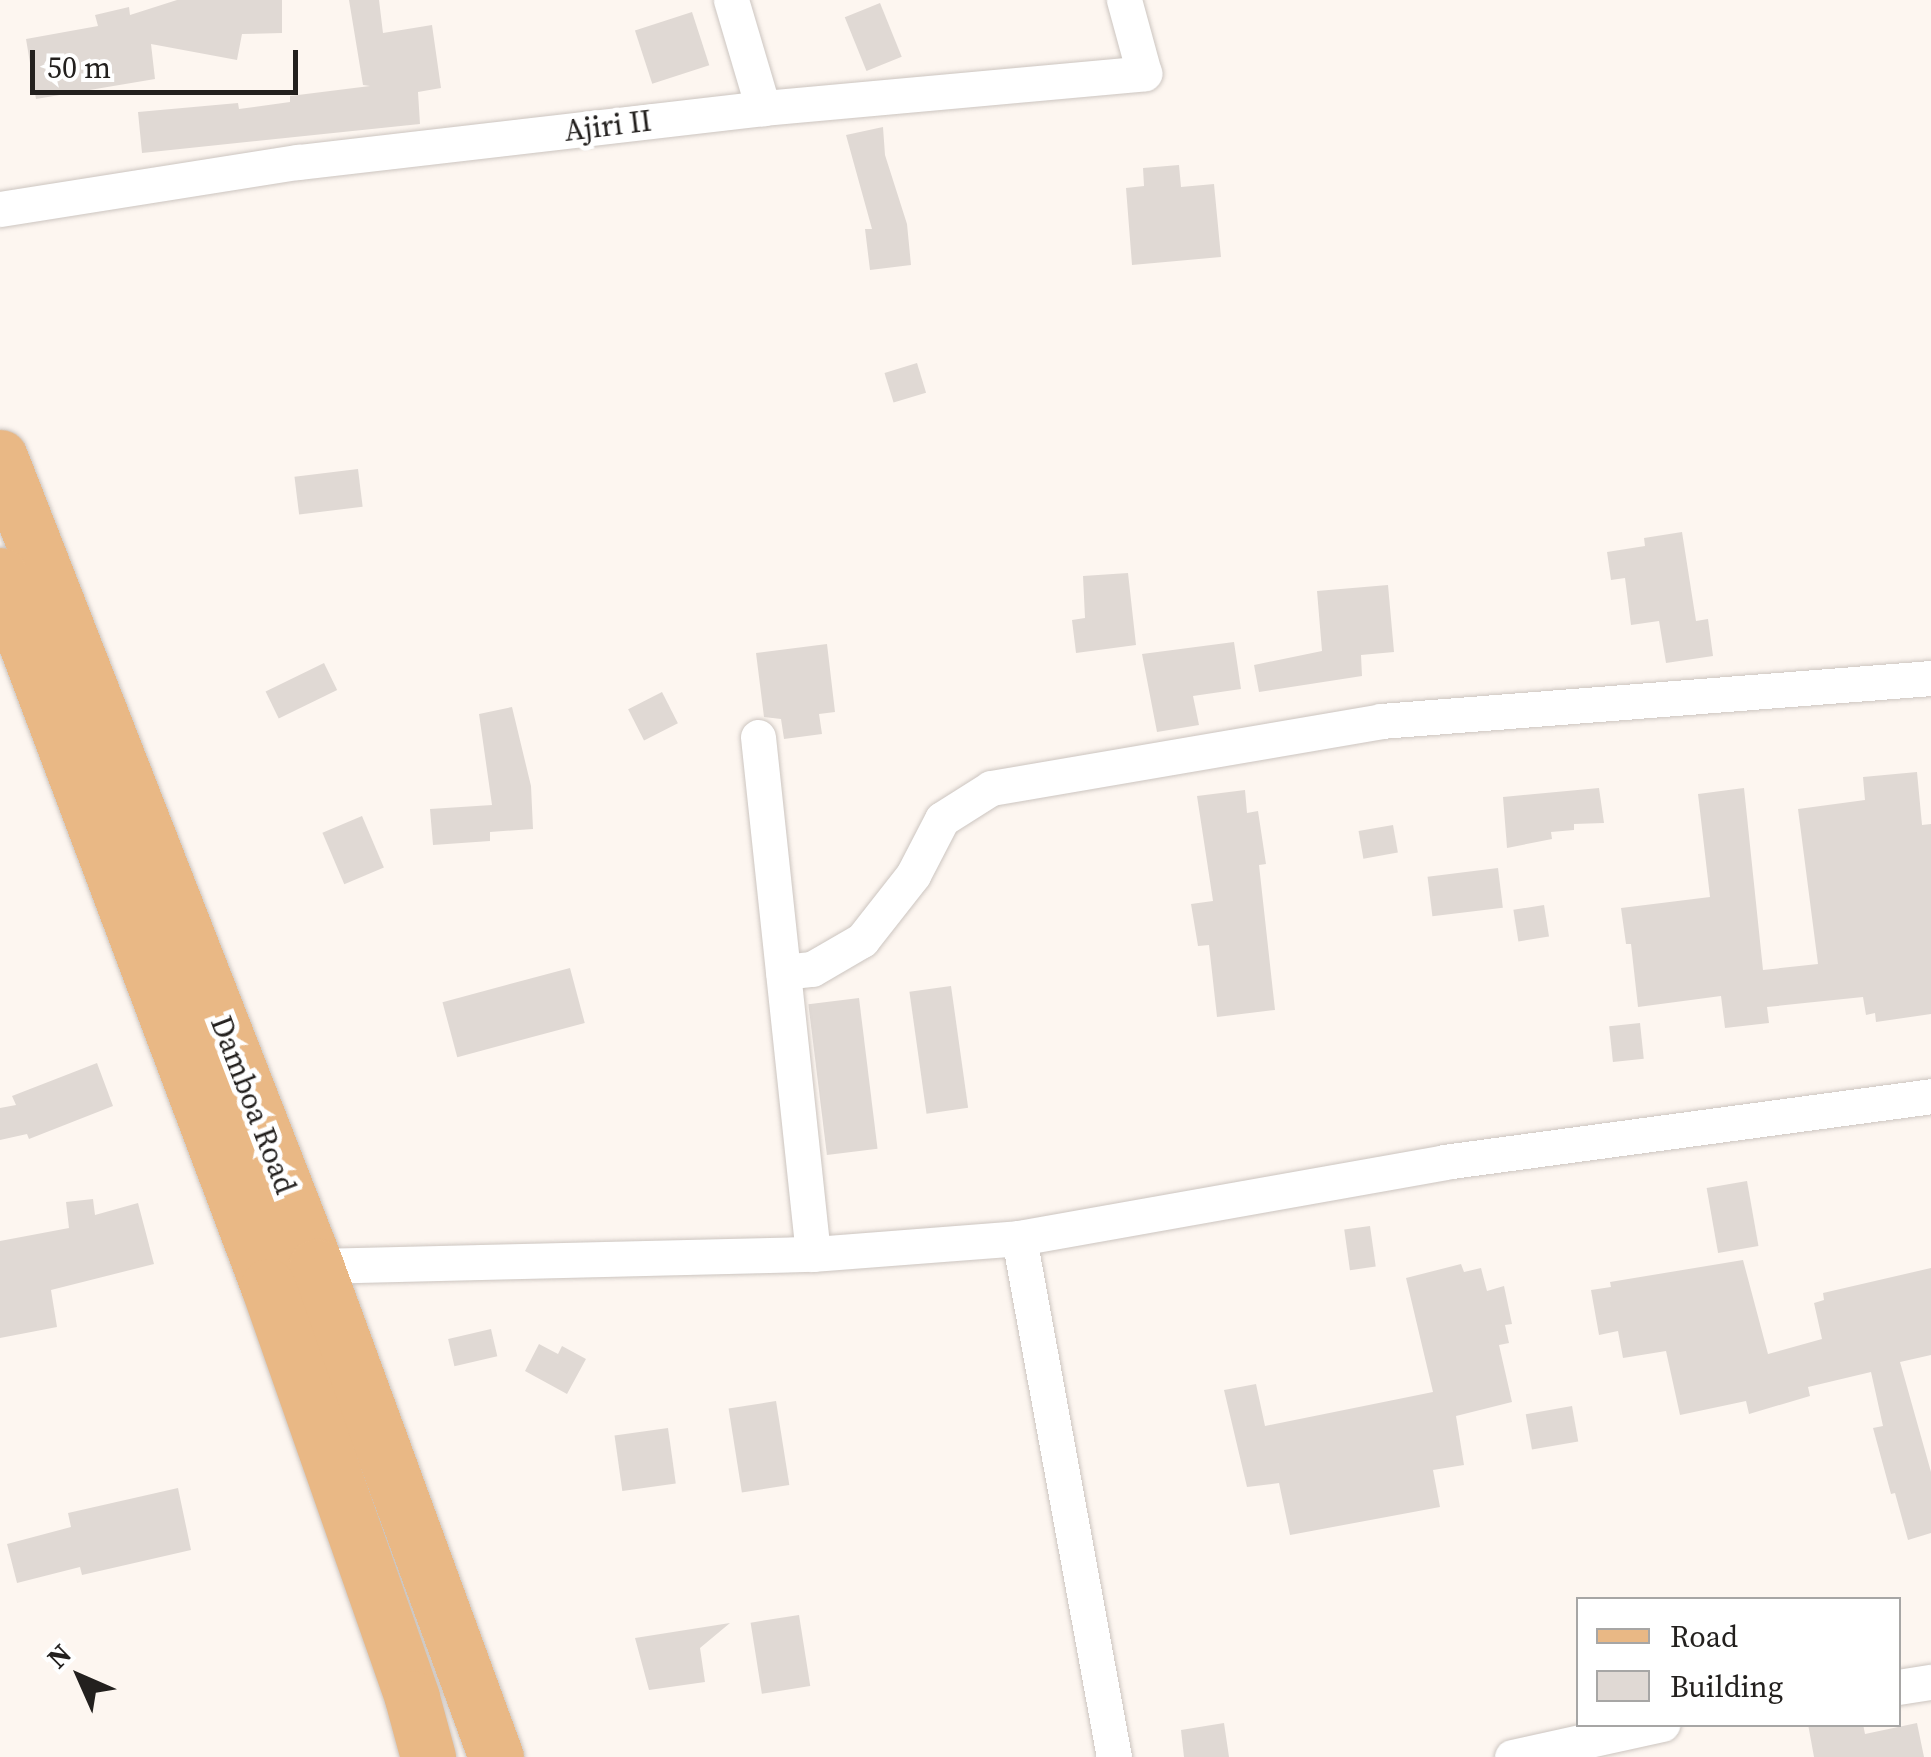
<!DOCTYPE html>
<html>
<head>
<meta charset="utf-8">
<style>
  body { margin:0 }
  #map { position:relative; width:1931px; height:1757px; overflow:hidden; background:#fdf6f0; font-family:"Source Serif 4",serif }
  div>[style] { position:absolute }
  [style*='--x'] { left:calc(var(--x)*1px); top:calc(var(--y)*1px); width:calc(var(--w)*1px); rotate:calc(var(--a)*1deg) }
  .building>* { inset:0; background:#e0d9d4; transform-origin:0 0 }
  .roads { filter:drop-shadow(0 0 2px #ccc5c0) drop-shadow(0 0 2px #ccc5c0) }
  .street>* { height:35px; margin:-17.5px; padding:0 17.5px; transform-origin:17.5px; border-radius:17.5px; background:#fff }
  .primary>* { height:55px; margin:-27.5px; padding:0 27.5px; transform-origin:27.5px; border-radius:27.5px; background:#e9b885 }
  span { translate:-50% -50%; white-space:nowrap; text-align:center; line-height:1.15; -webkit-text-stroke:10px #fff; paint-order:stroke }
  .street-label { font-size:30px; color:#23201e }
  .legend { position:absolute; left:1576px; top:1597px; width:325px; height:130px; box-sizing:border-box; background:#fff; border:2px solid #a7a6a5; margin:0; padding:12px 18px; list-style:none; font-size:30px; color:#23201e }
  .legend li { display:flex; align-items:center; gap:20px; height:50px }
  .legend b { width:50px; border:2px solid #a7a6a5 }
  .north { position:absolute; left:30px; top:1627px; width:100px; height:100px; -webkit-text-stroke:8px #fff; paint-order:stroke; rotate:315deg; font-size:28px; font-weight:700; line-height:40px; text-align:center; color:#23201e }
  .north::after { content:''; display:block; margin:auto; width:35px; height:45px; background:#23201e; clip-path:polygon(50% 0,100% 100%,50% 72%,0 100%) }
  .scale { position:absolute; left:30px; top:50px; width:268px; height:45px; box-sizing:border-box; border:5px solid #23201e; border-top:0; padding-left:12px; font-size:30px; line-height:35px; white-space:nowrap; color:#23201e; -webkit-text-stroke:8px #fff; paint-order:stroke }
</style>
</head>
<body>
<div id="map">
  <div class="building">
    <i style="clip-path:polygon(177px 0,282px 0,282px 33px,242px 34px,237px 60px,151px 44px,155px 79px,36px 99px,26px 39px,98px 26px,95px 15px,129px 7px,130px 15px)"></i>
    <i style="clip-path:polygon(349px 0,379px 0,383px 33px,432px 25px,441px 88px,418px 92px,420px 124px,142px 153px,138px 112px,238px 103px,239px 109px,290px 102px,290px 96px,370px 86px,363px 85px)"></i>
    <i style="left:880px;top:3px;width:58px;height:38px;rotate:68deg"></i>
    <i style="left:692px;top:12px;width:56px;height:60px;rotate:72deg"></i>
    <i style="clip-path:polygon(883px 127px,885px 155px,907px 224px,911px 265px,870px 270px,865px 229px,872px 229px,846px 135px)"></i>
    <i style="clip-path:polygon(1179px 165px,1181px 187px,1214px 184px,1221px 257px,1132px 265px,1126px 188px,1144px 186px,1143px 168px)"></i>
    <i style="left:917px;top:363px;width:31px;height:34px;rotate:73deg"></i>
    <i style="left:358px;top:469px;width:38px;height:64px;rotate:83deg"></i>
    <i style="clip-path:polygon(1682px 532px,1696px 621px,1708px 619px,1713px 656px,1666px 663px,1659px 621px,1631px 625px,1625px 578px,1611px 580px,1607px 552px,1645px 546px,1644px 538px)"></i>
    <i style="clip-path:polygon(1128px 573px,1136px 645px,1076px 653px,1072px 620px,1085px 618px,1083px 576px)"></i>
    <i style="clip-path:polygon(1388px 585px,1394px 652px,1361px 655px,1362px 676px,1259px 692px,1254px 665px,1322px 651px,1317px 591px)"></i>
    <i style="clip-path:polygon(1234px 642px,1241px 689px,1193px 696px,1199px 725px,1157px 732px,1142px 654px)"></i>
    <i style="clip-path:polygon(827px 644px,835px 712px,819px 714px,822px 734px,784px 739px,781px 719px,764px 717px,756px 653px)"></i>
    <i style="left:324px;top:663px;width:30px;height:65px;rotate:64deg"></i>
    <i style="left:662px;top:692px;width:35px;height:38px;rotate:63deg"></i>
    <i style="clip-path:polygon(512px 707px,531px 786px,533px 829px,490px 832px,490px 841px,433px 845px,430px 809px,492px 805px,479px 714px)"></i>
    <i style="clip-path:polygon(1917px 772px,1922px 825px,1931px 824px,1931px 1014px,1876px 1022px,1875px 1013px,1866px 1015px,1863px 997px,1767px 1007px,1769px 1023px,1725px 1028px,1721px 996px,1638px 1007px,1631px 944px,1626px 944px,1621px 908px,1710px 897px,1698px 794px,1744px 788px,1763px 970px,1818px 964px,1798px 809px,1865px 800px,1863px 777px)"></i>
    <i style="clip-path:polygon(1599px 788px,1604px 823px,1574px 824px,1574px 830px,1551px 832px,1552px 839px,1507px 848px,1503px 797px)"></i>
    <i style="clip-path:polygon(1245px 790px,1247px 813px,1258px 811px,1266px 864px,1259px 865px,1275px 1010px,1217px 1017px,1209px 945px,1198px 946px,1191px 904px,1213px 901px,1197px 796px)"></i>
    <i style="left:362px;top:816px;width:56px;height:43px;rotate:67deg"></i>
    <i style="left:1393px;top:825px;width:28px;height:35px;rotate:80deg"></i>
    <i style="left:1498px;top:868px;width:40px;height:71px;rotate:83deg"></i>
    <i style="left:1544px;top:905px;width:32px;height:31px;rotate:81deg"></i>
    <i style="left:570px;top:968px;width:57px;height:132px;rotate:75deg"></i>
    <i style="left:951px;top:986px;width:123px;height:42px;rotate:82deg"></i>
    <i style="left:859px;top:998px;width:152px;height:51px;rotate:83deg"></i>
    <i style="left:1640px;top:1023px;width:36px;height:31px;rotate:84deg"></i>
    <i style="clip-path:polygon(97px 1063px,113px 1106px,29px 1139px,27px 1134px,0 1140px,0 1108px,16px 1105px,12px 1096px)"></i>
    <i style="left:1747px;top:1181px;width:66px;height:41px;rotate:80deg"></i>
    <i style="clip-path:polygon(93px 1199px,95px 1215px,138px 1203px,154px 1264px,51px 1290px,57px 1327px,0 1338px,0 1241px,69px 1228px,66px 1202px)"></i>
    <i style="left:1370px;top:1226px;width:41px;height:26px;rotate:82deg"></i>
    <i style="clip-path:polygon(1743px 1260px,1768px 1354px,1822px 1339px,1814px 1303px,1824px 1300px,1823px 1293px,1931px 1268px,1931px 1355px,1900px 1362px,1931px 1472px,1931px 1533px,1908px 1540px,1895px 1493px,1891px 1494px,1873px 1428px,1883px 1426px,1871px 1372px,1808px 1387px,1810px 1396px,1749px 1414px,1746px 1401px,1680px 1415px,1666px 1351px,1623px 1358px,1618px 1331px,1599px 1335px,1591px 1290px,1611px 1287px,1610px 1282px)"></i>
    <i style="clip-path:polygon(1461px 1264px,1464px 1272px,1481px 1268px,1487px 1291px,1504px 1286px,1512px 1324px,1505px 1325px,1509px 1343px,1499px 1345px,1512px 1402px,1456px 1416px,1464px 1465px,1433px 1470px,1440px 1507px,1290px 1535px,1279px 1483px,1247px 1487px,1224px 1390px,1256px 1384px,1265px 1426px,1433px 1392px,1406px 1278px)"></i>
    <i style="left:491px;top:1329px;width:28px;height:44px;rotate:77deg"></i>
    <i style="clip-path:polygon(539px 1344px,558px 1354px,562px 1346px,586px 1359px,567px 1394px,525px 1371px)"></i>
    <i style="left:776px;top:1401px;width:85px;height:48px;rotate:81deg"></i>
    <i style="left:1572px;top:1406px;width:36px;height:47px;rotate:80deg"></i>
    <i style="left:668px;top:1428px;width:56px;height:54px;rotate:82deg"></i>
    <i style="clip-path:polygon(178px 1488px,191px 1550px,82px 1575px,80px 1567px,17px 1583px,7px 1544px,71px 1527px,68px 1513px)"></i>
    <i style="left:799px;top:1615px;width:72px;height:49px;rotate:81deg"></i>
    <i style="clip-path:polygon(730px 1623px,700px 1648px,705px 1682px,649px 1690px,635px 1638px)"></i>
    <i style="clip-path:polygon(1224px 1723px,1229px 1757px,1184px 1757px,1181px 1730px)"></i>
    <i style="clip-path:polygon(1917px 1723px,1924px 1757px,1814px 1757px,1808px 1724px,1863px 1724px,1865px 1734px)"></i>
  </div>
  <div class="roads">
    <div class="street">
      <i style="--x:731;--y:0;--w:113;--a:73.5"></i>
      <i style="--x:0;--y:209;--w:302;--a:-9"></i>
      <i style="--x:298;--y:162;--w:468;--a:-6.6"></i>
      <i style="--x:763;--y:108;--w:383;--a:-5.2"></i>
      <i style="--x:1144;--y:73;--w:76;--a:-105.3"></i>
      <i style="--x:758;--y:737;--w:520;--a:83.93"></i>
      <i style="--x:783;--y:972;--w:29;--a:-6"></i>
      <i style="--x:812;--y:969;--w:58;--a:-30.1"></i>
      <i style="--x:862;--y:940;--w:83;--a:-51.9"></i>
      <i style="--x:913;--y:875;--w:63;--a:-62.6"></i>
      <i style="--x:942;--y:819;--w:58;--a:-32.3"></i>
      <i style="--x:991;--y:788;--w:396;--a:-9.7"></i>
      <i style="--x:1381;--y:721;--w:552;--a:-4.47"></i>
      <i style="--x:1019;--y:1238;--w:528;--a:79.63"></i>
      <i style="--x:301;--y:1272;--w:16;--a:-22"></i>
      <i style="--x:316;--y:1266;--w:497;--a:-1.4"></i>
      <i style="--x:813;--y:1254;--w:207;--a:-4.4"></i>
      <i style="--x:1019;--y:1238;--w:432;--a:-10.1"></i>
      <i style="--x:1444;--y:1162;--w:491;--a:-7.7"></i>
      <i style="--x:1898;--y:1687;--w:33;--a:-9"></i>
      <i style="--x:1512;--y:1757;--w:154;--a:-12.4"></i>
    </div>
    <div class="primary">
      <i style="--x:0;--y:457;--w:869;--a:68.66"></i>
      <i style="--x:316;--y:1266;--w:523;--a:69.87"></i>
      <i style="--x:0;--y:575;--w:760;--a:69.35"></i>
      <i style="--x:268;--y:1286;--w:436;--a:70.7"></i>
      <i style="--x:412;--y:1698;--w:61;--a:74.8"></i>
    </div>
  </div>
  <div class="street-label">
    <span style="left:608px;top:126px;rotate:-7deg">Ajiri II</span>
    <span style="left:253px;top:1105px;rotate:69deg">Damboa Road</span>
  </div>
  <ul class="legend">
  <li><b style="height:12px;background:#e9b885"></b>Road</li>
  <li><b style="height:28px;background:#e0d9d4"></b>Building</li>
  </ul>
  <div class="north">N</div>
  <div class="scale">50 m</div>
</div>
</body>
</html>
